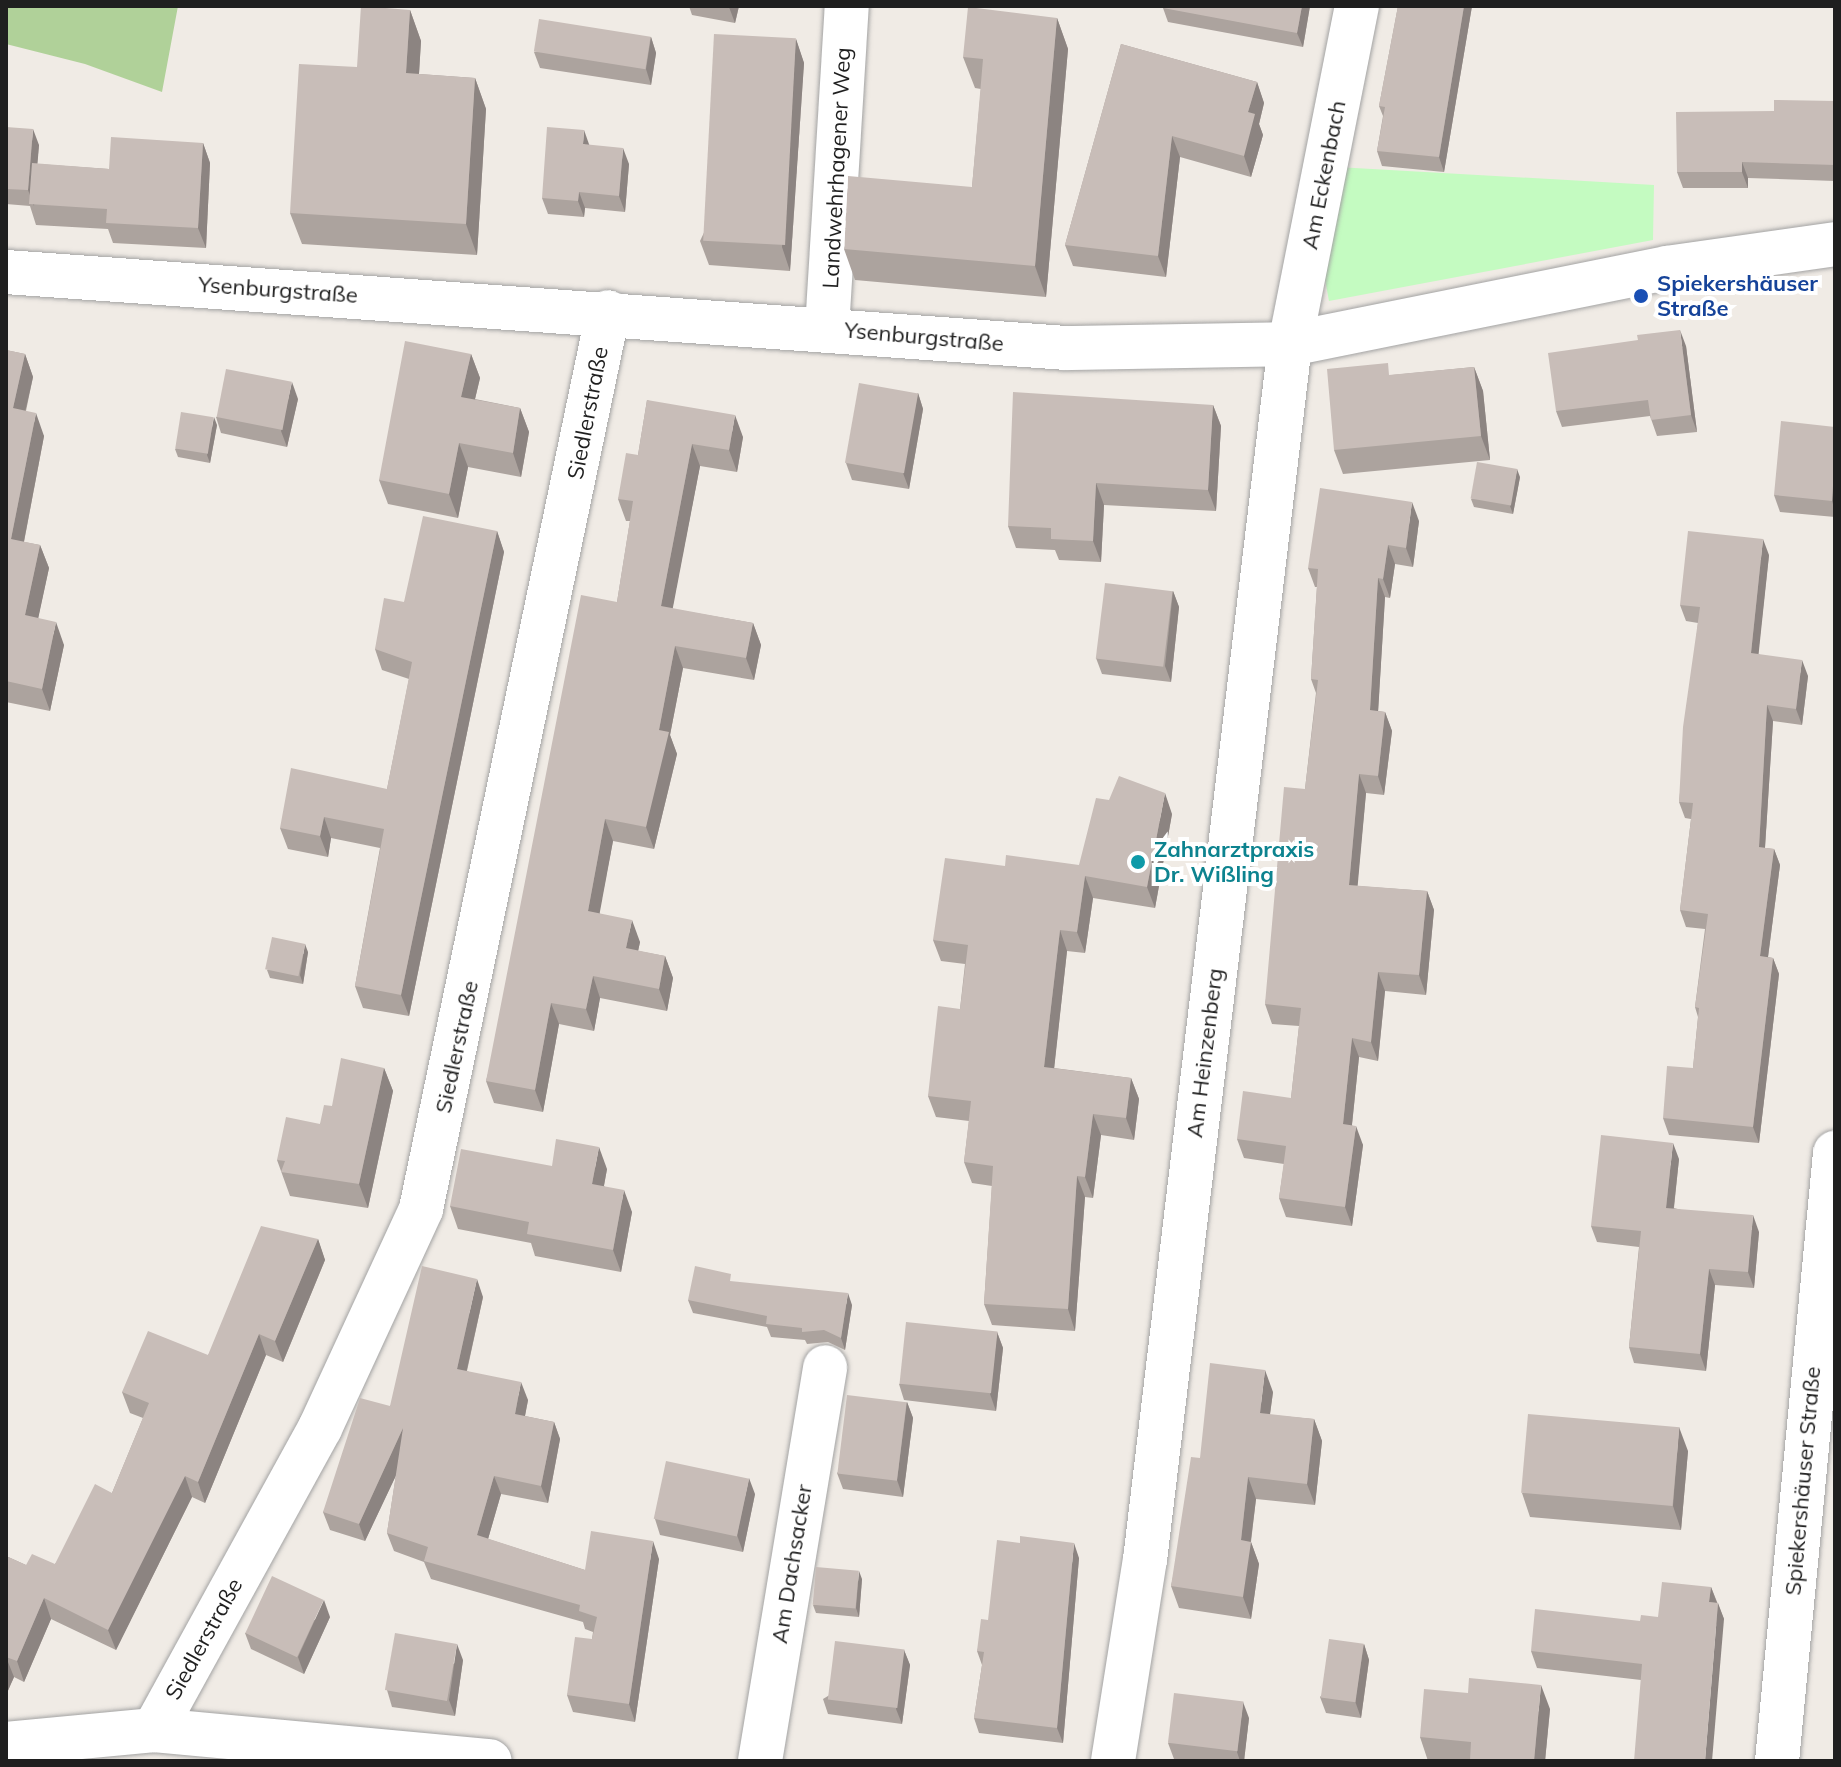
<!DOCTYPE html>
<html>
<head>
<meta charset="utf-8">
<style>
  body { margin:0 }
  #map { position:relative; width:1841px; height:1767px; overflow:hidden; background:#f0ebe5; font-family:Mulish,sans-serif }
  div>[style] { position:absolute }
  [style*='--x'] { left:calc(var(--x)*1px); top:calc(var(--y)*1px); width:calc(var(--w)*1px); rotate:calc(var(--a)*1deg) }
  .forest>* { inset:0; background:#b0d199 }
  .park>* { inset:0; background:#c4fbc1 }
  .roads { filter:drop-shadow(0 0 2px #a3a3a3) drop-shadow(0 0 2px #a3a3a3) }
  .minor>* { height:44px; margin:-22px; padding:0 22px; transform-origin:22px; border-radius:22px; background:#fff }
  .tertiary>* { height:44px; margin:-22px; padding:0 22px; transform-origin:22px; border-radius:22px; background:#fff }
  .wall>* { inset:0; background:#aca39e }
  .shaded-wall>* { inset:0; background:#8c8481 }
  .building>* { inset:0; background:#c8bdb8; transform-origin:0 0 }
  .dots>* { width:22px; height:22px; translate:-50% -50%; box-sizing:border-box; border:4px solid #fff; border-radius:50% }
  span { translate:-50% -50%; white-space:nowrap; text-align:center; line-height:1.15; -webkit-text-stroke:8px #fff; paint-order:stroke }
  .street-label { font-size:22px; color:#1f1f1f }
  .transit-label { font-size:22px; color:#164399; font-weight:700 }
  .left { translate:0 -50%; text-align:left }
  .culture-label { font-size:22px; color:#0d838f; font-weight:700 }
  .frame { position:absolute; inset:0; border:8px solid #1f1f1f; pointer-events:none }
</style>
</head>
<body>
<div id="map">
  <div class="forest">
    <i style="clip-path:polygon(6px 6px,178px 6px,162px 92px,85px 64px,6px 44px)"></i>
  </div>
  <div class="park">
    <i style="clip-path:polygon(1337px 167px,1654px 185px,1653px 240px,1329px 301px,1322px 264px)"></i>
  </div>
  <div class="roads">
    <div class="minor">
      <i style="--x:6;--y:272;--w:1063;--a:4.1"></i>
      <i style="--x:1066;--y:348;--w:224;--a:-1"></i>
      <i style="--x:1290;--y:344;--w:385;--a:-11.4"></i>
      <i style="--x:1667;--y:268;--w:170;--a:-8.1"></i>
      <i style="--x:827;--y:329;--w:324;--a:-86.5"></i>
      <i style="--x:154;--y:1730;--w:345;--a:-61.2"></i>
      <i style="--x:320;--y:1428;--w:241;--a:-65.2"></i>
      <i style="--x:421;--y:1209;--w:916;--a:-78.22"></i>
      <i style="--x:6;--y:1744;--w:149;--a:-5.4"></i>
      <i style="--x:154;--y:1730;--w:337;--a:5.3"></i>
      <i style="--x:760;--y:1761;--w:399;--a:-80.6"></i>
      <i style="--x:1113;--y:1761;--w:204;--a:-81"></i>
      <i style="--x:1145;--y:1560;--w:1225;--a:-83.2"></i>
      <i style="--x:1290;--y:344;--w:345;--a:-78.8"></i>
    </div>
    <div class="tertiary">
      <i style="--x:1777;--y:1761;--w:611;--a:-84.55"></i>
    </div>
  </div>
  <div class="wall">
    <i style="clip-path:polygon(689px 6px,739px 6px,735px 23px,692px 15px)"></i>
    <i style="clip-path:polygon(1310px 6px,1303px 47px,1168px 22px,1163px 8px)"></i>
    <i style="clip-path:polygon(1398px 6px,1472px 6px,1444px 172px,1382px 166px,1377px 151px,1383px 116px,1379px 106px)"></i>
    <i style="clip-path:polygon(410px 10px,421px 41px,419px 74px,475px 78px,486px 109px,477px 255px,302px 244px,290px 213px,357px 67px)"></i>
    <i style="clip-path:polygon(1057px 18px,1068px 49px,1046px 297px,855px 280px,844px 249px,972px 187px,981px 89px,975px 88px,963px 57px)"></i>
    <i style="clip-path:polygon(651px 37px,656px 53px,651px 85px,540px 68px,534px 52px)"></i>
    <i style="clip-path:polygon(796px 39px,804px 63px,790px 271px,709px 265px,700px 241px)"></i>
    <i style="clip-path:polygon(1121px 44px,1257px 82px,1264px 103px,1259px 124px,1263px 135px,1251px 177px,1180px 157px,1166px 277px,1073px 266px,1065px 245px)"></i>
    <i style="clip-path:polygon(1835px 101px,1835px 181px,1748px 178px,1748px 188px,1683px 188px,1677px 172px,1774px 111px)"></i>
    <i style="clip-path:polygon(6px 127px,39px 145px,37px 164px,109px 169px,203px 143px,210px 163px,206px 248px,113px 243px,108px 229px,36px 225px,30px 206px,6px 204px)"></i>
    <i style="clip-path:polygon(589px 145px,629px 164px,625px 212px,585px 208px,584px 217px,548px 214px,542px 198px)"></i>
    <i style="clip-path:polygon(1686px 346px,1697px 432px,1657px 436px,1650px 416px,1562px 427px,1556px 411px)"></i>
    <i style="clip-path:polygon(6px 350px,25px 354px,33px 377px,26px 411px,44px 436px,24px 542px,40px 545px,49px 568px,38px 618px,64px 645px,50px 711px,6px 702px)"></i>
    <i style="clip-path:polygon(471px 354px,480px 378px,475px 399px,520px 408px,529px 432px,521px 477px,468px 467px,458px 518px,388px 504px,379px 480px)"></i>
    <i style="clip-path:polygon(1474px 367px,1483px 391px,1490px 460px,1343px 474px,1334px 450px,1392px 375px)"></i>
    <i style="clip-path:polygon(918px 393px,923px 409px,909px 489px,852px 480px,846px 463px)"></i>
    <i style="clip-path:polygon(298px 399px,287px 447px,221px 433px,216px 417px)"></i>
    <i style="clip-path:polygon(647px 400px,743px 437px,737px 472px,700px 466px,672px 609px,753px 623px,761px 645px,754px 680px,683px 668px,670px 735px,677px 754px,654px 849px,613px 841px,599px 913px,640px 942px,638px 951px,665px 956px,673px 978px,667px 1011px,600px 998px,594px 1031px,559px 1024px,543px 1112px,494px 1103px,486px 1081px,617px 602px,630px 521px,626px 521px,618px 499px,638px 455px)"></i>
    <i style="clip-path:polygon(1213px 405px,1221px 426px,1216px 511px,1104px 505px,1101px 562px,1059px 560px,1055px 550px,1016px 548px,1008px 526px)"></i>
    <i style="clip-path:polygon(217px 425px,210px 463px,178px 457px,175px 449px)"></i>
    <i style="clip-path:polygon(1835px 427px,1835px 517px,1780px 512px,1774px 495px)"></i>
    <i style="clip-path:polygon(1520px 477px,1513px 514px,1474px 507px,1471px 499px)"></i>
    <i style="clip-path:polygon(1419px 521px,1413px 567px,1395px 564px,1390px 598px,1385px 597px,1378px 711px,1385px 712px,1392px 731px,1384px 795px,1366px 793px,1357px 886px,1427px 891px,1434px 910px,1426px 995px,1385px 991px,1378px 1061px,1359px 1057px,1352px 1125px,1363px 1145px,1352px 1226px,1286px 1217px,1279px 1198px,1284px 1164px,1244px 1158px,1237px 1139px,1291px 1098px,1299px 1026px,1272px 1024px,1265px 1004px,1305px 789px,1316px 693px,1311px 679px,1317px 587px,1315px 587px,1308px 568px)"></i>
    <i style="clip-path:polygon(497px 531px,504px 552px,409px 1016px,363px 1008px,355px 986px,380px 848px,331px 838px,328px 857px,288px 849px,280px 828px,387px 789px,409px 679px,382px 670px,375px 649px,404px 602px)"></i>
    <i style="clip-path:polygon(1769px 555px,1758px 654px,1808px 676px,1802px 725px,1773px 721px,1765px 848px,1774px 849px,1780px 865px,1768px 957px,1773px 958px,1779px 974px,1759px 1143px,1669px 1135px,1663px 1118px,1693px 1068px,1698px 1017px,1695px 1007px,1705px 929px,1686px 927px,1680px 910px,1691px 819px,1685px 818px,1679px 802px,1698px 623px,1686px 621px,1680px 605px)"></i>
    <i style="clip-path:polygon(1173px 591px,1179px 607px,1171px 682px,1102px 674px,1096px 658px)"></i>
    <i style="clip-path:polygon(1172px 814px,1155px 908px,1093px 898px,1085px 953px,1067px 951px,1054px 1068px,1131px 1078px,1139px 1099px,1134px 1140px,1101px 1135px,1093px 1198px,1085px 1197px,1075px 1331px,992px 1325px,984px 1304px,992px 1186px,972px 1183px,964px 1162px,969px 1121px,936px 1117px,928px 1096px,960px 1009px,965px 964px,941px 961px,933px 940px,1005px 866px,1079px 865px)"></i>
    <i style="clip-path:polygon(308px 952px,303px 984px,270px 978px,267px 970px)"></i>
    <i style="clip-path:polygon(384px 1068px,393px 1091px,368px 1208px,290px 1196px,277px 1160px,320px 1124px,332px 1106px)"></i>
    <i style="clip-path:polygon(1679px 1159px,1674px 1208px,1759px 1232px,1754px 1288px,1715px 1285px,1706px 1371px,1634px 1363px,1629px 1347px,1639px 1247px,1597px 1242px,1591px 1226px)"></i>
    <i style="clip-path:polygon(552px 1166px,607px 1169px,604px 1186px,632px 1212px,621px 1272px,535px 1256px,531px 1243px,458px 1229px,450px 1206px)"></i>
    <i style="clip-path:polygon(318px 1239px,325px 1260px,283px 1362px,266px 1355px,205px 1503px,192px 1497px,116px 1650px,51px 1619px,24px 1682px,14px 1677px,6px 1695px,6px 1556px,26px 1565px,55px 1564px,112px 1493px,143px 1418px,130px 1413px,122px 1392px,208px 1355px)"></i>
    <i style="clip-path:polygon(734px 1282px,852px 1305px,845px 1350px,828px 1342px,807px 1344px,805px 1340px,771px 1337px,767px 1327px,693px 1313px,688px 1300px)"></i>
    <i style="clip-path:polygon(483px 1297px,467px 1371px,528px 1400px,525px 1416px,554px 1422px,560px 1439px,548px 1503px,501px 1494px,488px 1539px,585px 1570px,659px 1559px,635px 1722px,573px 1712px,567px 1695px,592px 1639px,593px 1632px,585px 1629px,583px 1622px,431px 1579px,424px 1562px,394px 1551px,387px 1533px,396px 1475px,365px 1541px,330px 1530px,323px 1512px,390px 1406px)"></i>
    <i style="clip-path:polygon(997px 1332px,1003px 1348px,996px 1411px,904px 1400px,899px 1384px)"></i>
    <i style="clip-path:polygon(1273px 1392px,1270px 1415px,1314px 1419px,1322px 1441px,1315px 1505px,1256px 1499px,1251px 1542px,1259px 1564px,1251px 1619px,1179px 1608px,1171px 1586px,1200px 1458px)"></i>
    <i style="clip-path:polygon(907px 1402px,913px 1418px,903px 1497px,843px 1489px,837px 1473px)"></i>
    <i style="clip-path:polygon(1688px 1451px,1681px 1530px,1530px 1517px,1522px 1493px)"></i>
    <i style="clip-path:polygon(755px 1494px,743px 1552px,660px 1535px,655px 1519px)"></i>
    <i style="clip-path:polygon(1079px 1558px,1063px 1743px,979px 1733px,974px 1718px,982px 1665px,977px 1651px,988px 1620px)"></i>
    <i style="clip-path:polygon(862px 1579px,859px 1617px,816px 1613px,813px 1605px)"></i>
    <i style="clip-path:polygon(1711px 1587px,1724px 1619px,1641px 1680px,1537px 1668px,1531px 1651px,1658px 1617px)"></i>
    <i style="clip-path:polygon(330px 1617px,304px 1674px,251px 1649px,245px 1633px)"></i>
    <i style="clip-path:polygon(1364px 1644px,1369px 1660px,1361px 1718px,1326px 1713px,1320px 1697px)"></i>
    <i style="clip-path:polygon(904px 1650px,910px 1665px,902px 1724px,828px 1714px,823px 1699px)"></i>
    <i style="clip-path:polygon(463px 1660px,455px 1716px,392px 1707px,387px 1690px)"></i>
    <i style="clip-path:polygon(1550px 1709px,1545px 1761px,1428px 1761px,1420px 1737px)"></i>
    <i style="clip-path:polygon(1249px 1718px,1244px 1761px,1187px 1761px,1174px 1759px,1168px 1743px)"></i>
  </div>
  <div class="shaded-wall">
    <i style="clip-path:polygon(729px 6px,739px 6px,735px 23px,729px 7px)"></i>
    <i style="clip-path:polygon(1302px 6px,1310px 6px,1303px 47px,1297px 33px)"></i>
    <i style="clip-path:polygon(1464px 6px,1472px 6px,1444px 172px,1439px 157px)"></i>
    <i style="clip-path:polygon(410px 10px,421px 41px,417px 104px,406px 73px)"></i>
    <i style="clip-path:polygon(1057px 18px,1068px 49px,1046px 297px,1035px 266px)"></i>
    <i style="clip-path:polygon(651px 37px,656px 53px,651px 85px,646px 69px)"></i>
    <i style="clip-path:polygon(796px 39px,804px 63px,790px 271px,782px 247px)"></i>
    <i style="clip-path:polygon(475px 78px,486px 109px,477px 255px,466px 224px)"></i>
    <i style="clip-path:polygon(1257px 82px,1264px 103px,1259px 124px,1263px 135px,1251px 177px,1244px 156px,1248px 112px)"></i>
    <i style="clip-path:polygon(33px 129px,39px 145px,34px 206px,28px 190px)"></i>
    <i style="clip-path:polygon(584px 130px,590px 147px,583px 144px)"></i>
    <i style="clip-path:polygon(1172px 136px,1180px 157px,1166px 277px,1158px 256px)"></i>
    <i style="clip-path:polygon(203px 143px,210px 163px,206px 248px,198px 228px)"></i>
    <i style="clip-path:polygon(623px 148px,629px 164px,625px 212px,619px 196px)"></i>
    <i style="clip-path:polygon(1742px 162px,1748px 178px,1748px 188px,1742px 172px)"></i>
    <i style="clip-path:polygon(579px 192px,585px 208px,584px 217px,578px 201px)"></i>
    <i style="clip-path:polygon(1680px 330px,1686px 346px,1697px 432px,1691px 415px)"></i>
    <i style="clip-path:polygon(25px 354px,33px 377px,21px 430px,13px 408px)"></i>
    <i style="clip-path:polygon(471px 354px,480px 378px,470px 420px,461px 397px)"></i>
    <i style="clip-path:polygon(1474px 367px,1483px 391px,1490px 460px,1481px 436px)"></i>
    <i style="clip-path:polygon(292px 382px,298px 399px,287px 447px,281px 431px)"></i>
    <i style="clip-path:polygon(918px 393px,923px 409px,909px 489px,903px 473px)"></i>
    <i style="clip-path:polygon(1213px 405px,1221px 426px,1216px 511px,1208px 490px)"></i>
    <i style="clip-path:polygon(520px 408px,529px 432px,521px 477px,513px 453px)"></i>
    <i style="clip-path:polygon(36px 413px,44px 436px,20px 562px,11px 539px)"></i>
    <i style="clip-path:polygon(735px 415px,743px 437px,737px 472px,729px 450px)"></i>
    <i style="clip-path:polygon(214px 417px,217px 425px,210px 463px,207px 455px)"></i>
    <i style="clip-path:polygon(459px 443px,468px 467px,458px 518px,449px 494px)"></i>
    <i style="clip-path:polygon(692px 444px,700px 466px,669px 628px,661px 606px)"></i>
    <i style="clip-path:polygon(1517px 469px,1520px 477px,1513px 514px,1510px 506px)"></i>
    <i style="clip-path:polygon(1096px 483px,1104px 505px,1101px 562px,1093px 541px)"></i>
    <i style="clip-path:polygon(1833px 486px,1835px 492px,1835px 511px,1832px 501px)"></i>
    <i style="clip-path:polygon(1412px 502px,1419px 521px,1413px 567px,1406px 548px)"></i>
    <i style="clip-path:polygon(497px 531px,504px 552px,409px 1016px,401px 995px)"></i>
    <i style="clip-path:polygon(1763px 539px,1769px 555px,1757px 669px,1751px 653px)"></i>
    <i style="clip-path:polygon(40px 545px,49px 568px,34px 638px,25px 615px)"></i>
    <i style="clip-path:polygon(1388px 545px,1395px 564px,1390px 598px,1383px 579px)"></i>
    <i style="clip-path:polygon(1378px 578px,1385px 597px,1377px 730px,1370px 710px)"></i>
    <i style="clip-path:polygon(1173px 591px,1179px 607px,1171px 682px,1165px 666px)"></i>
    <i style="clip-path:polygon(56px 622px,64px 645px,50px 711px,42px 689px)"></i>
    <i style="clip-path:polygon(753px 623px,761px 645px,754px 680px,746px 658px)"></i>
    <i style="clip-path:polygon(675px 646px,683px 668px,670px 735px,677px 754px,654px 849px,646px 827px,659px 730px)"></i>
    <i style="clip-path:polygon(1802px 660px,1808px 676px,1802px 725px,1796px 709px)"></i>
    <i style="clip-path:polygon(1767px 705px,1773px 721px,1764px 863px,1759px 847px)"></i>
    <i style="clip-path:polygon(1385px 712px,1392px 731px,1384px 795px,1378px 776px)"></i>
    <i style="clip-path:polygon(1359px 774px,1366px 793px,1356px 904px,1349px 885px)"></i>
    <i style="clip-path:polygon(1165px 793px,1172px 814px,1155px 908px,1147px 887px)"></i>
    <i style="clip-path:polygon(324px 817px,331px 838px,328px 857px,320px 836px)"></i>
    <i style="clip-path:polygon(605px 819px,613px 841px,596px 933px,588px 911px)"></i>
    <i style="clip-path:polygon(1774px 849px,1780px 865px,1766px 972px,1760px 956px)"></i>
    <i style="clip-path:polygon(1085px 876px,1093px 898px,1085px 953px,1077px 932px)"></i>
    <i style="clip-path:polygon(1427px 891px,1434px 910px,1426px 995px,1419px 975px)"></i>
    <i style="clip-path:polygon(632px 920px,640px 942px,634px 970px,626px 948px)"></i>
    <i style="clip-path:polygon(1060px 930px,1067px 951px,1052px 1088px,1044px 1067px)"></i>
    <i style="clip-path:polygon(305px 944px,308px 952px,303px 984px,300px 975px)"></i>
    <i style="clip-path:polygon(665px 956px,673px 978px,667px 1011px,659px 989px)"></i>
    <i style="clip-path:polygon(1773px 958px,1779px 974px,1759px 1143px,1753px 1127px)"></i>
    <i style="clip-path:polygon(1378px 972px,1385px 991px,1378px 1061px,1371px 1042px)"></i>
    <i style="clip-path:polygon(593px 976px,600px 998px,594px 1031px,586px 1009px)"></i>
    <i style="clip-path:polygon(551px 1003px,559px 1024px,543px 1112px,535px 1090px)"></i>
    <i style="clip-path:polygon(1352px 1038px,1359px 1057px,1350px 1143px,1343px 1124px)"></i>
    <i style="clip-path:polygon(384px 1068px,393px 1091px,368px 1208px,359px 1184px)"></i>
    <i style="clip-path:polygon(1131px 1078px,1139px 1099px,1134px 1140px,1126px 1118px)"></i>
    <i style="clip-path:polygon(1093px 1114px,1101px 1135px,1093px 1198px,1085px 1177px)"></i>
    <i style="clip-path:polygon(1356px 1126px,1363px 1145px,1352px 1226px,1345px 1207px)"></i>
    <i style="clip-path:polygon(1673px 1143px,1679px 1159px,1672px 1224px,1666px 1208px)"></i>
    <i style="clip-path:polygon(599px 1147px,607px 1169px,600px 1206px,592px 1184px)"></i>
    <i style="clip-path:polygon(1077px 1176px,1085px 1197px,1075px 1331px,1068px 1309px)"></i>
    <i style="clip-path:polygon(624px 1190px,632px 1212px,621px 1272px,613px 1250px)"></i>
    <i style="clip-path:polygon(1753px 1215px,1759px 1232px,1754px 1288px,1748px 1272px)"></i>
    <i style="clip-path:polygon(318px 1239px,325px 1260px,283px 1362px,275px 1341px)"></i>
    <i style="clip-path:polygon(1709px 1269px,1715px 1285px,1706px 1371px,1700px 1354px)"></i>
    <i style="clip-path:polygon(477px 1279px,483px 1297px,463px 1387px,457px 1369px)"></i>
    <i style="clip-path:polygon(848px 1293px,852px 1305px,845px 1350px,841px 1338px)"></i>
    <i style="clip-path:polygon(997px 1332px,1003px 1348px,996px 1411px,990px 1394px)"></i>
    <i style="clip-path:polygon(259px 1334px,266px 1355px,205px 1503px,198px 1482px)"></i>
    <i style="clip-path:polygon(1265px 1370px,1273px 1392px,1267px 1435px,1260px 1413px)"></i>
    <i style="clip-path:polygon(521px 1382px,528px 1400px,522px 1431px,515px 1414px)"></i>
    <i style="clip-path:polygon(907px 1402px,913px 1418px,903px 1497px,897px 1480px)"></i>
    <i style="clip-path:polygon(1314px 1419px,1322px 1441px,1315px 1505px,1307px 1484px)"></i>
    <i style="clip-path:polygon(554px 1422px,560px 1439px,548px 1503px,541px 1486px)"></i>
    <i style="clip-path:polygon(1679px 1427px,1688px 1451px,1681px 1530px,1673px 1506px)"></i>
    <i style="clip-path:polygon(403px 1428px,410px 1446px,365px 1541px,359px 1524px)"></i>
    <i style="clip-path:polygon(185px 1476px,192px 1497px,116px 1650px,108px 1630px)"></i>
    <i style="clip-path:polygon(494px 1476px,501px 1494px,484px 1553px,477px 1535px)"></i>
    <i style="clip-path:polygon(1248px 1477px,1256px 1499px,1250px 1547px,1251px 1542px,1259px 1564px,1251px 1619px,1243px 1597px,1241px 1540px)"></i>
    <i style="clip-path:polygon(749px 1478px,755px 1494px,743px 1552px,737px 1535px)"></i>
    <i style="clip-path:polygon(653px 1541px,659px 1559px,635px 1722px,629px 1704px)"></i>
    <i style="clip-path:polygon(1074px 1543px,1079px 1558px,1063px 1743px,1057px 1728px)"></i>
    <i style="clip-path:polygon(859px 1571px,862px 1579px,859px 1617px,856px 1608px)"></i>
    <i style="clip-path:polygon(1711px 1587px,1717px 1603px,1709px 1602px)"></i>
    <i style="clip-path:polygon(44px 1598px,51px 1619px,24px 1682px,17px 1661px)"></i>
    <i style="clip-path:polygon(324px 1600px,330px 1617px,304px 1674px,298px 1657px)"></i>
    <i style="clip-path:polygon(1718px 1603px,1724px 1619px,1712px 1761px,1705px 1761px)"></i>
    <i style="clip-path:polygon(457px 1644px,463px 1660px,455px 1716px,449px 1700px)"></i>
    <i style="clip-path:polygon(1364px 1644px,1369px 1660px,1361px 1718px,1355px 1701px)"></i>
    <i style="clip-path:polygon(904px 1650px,910px 1665px,902px 1724px,896px 1709px)"></i>
    <i style="clip-path:polygon(6px 1657px,14px 1677px,6px 1695px)"></i>
    <i style="clip-path:polygon(1541px 1685px,1550px 1709px,1545px 1761px,1534px 1761px)"></i>
    <i style="clip-path:polygon(1243px 1702px,1249px 1718px,1244px 1761px,1240px 1761px,1237px 1752px)"></i>
  </div>
  <div class="building">
    <i style="clip-path:polygon(361px 6px,410px 10px,406px 73px,475px 78px,466px 224px,290px 213px,299px 64px,357px 67px)"></i>
    <i style="clip-path:polygon(1163px 6px,1302px 6px,1297px 33px,1163px 8px)"></i>
    <i style="clip-path:polygon(1398px 6px,1464px 6px,1439px 157px,1377px 151px,1385px 107px,1379px 106px)"></i>
    <i style="clip-path:polygon(968px 7px,1057px 18px,1035px 266px,844px 249px,848px 176px,972px 187px,983px 59px,963px 57px)"></i>
    <i style="left:539px;top:19px;width:113px;height:33px;rotate:9deg"></i>
    <i style="left:714px;top:34px;width:82px;height:207px;rotate:3deg"></i>
    <i style="clip-path:polygon(1121px 44px,1257px 82px,1248px 112px,1255px 114px,1244px 156px,1172px 136px,1158px 256px,1065px 245px)"></i>
    <i style="clip-path:polygon(1774px 100px,1835px 101px,1835px 165px,1742px 162px,1742px 172px,1677px 172px,1676px 112px,1774px 111px)"></i>
    <i style="clip-path:polygon(6px 127px,33px 129px,28px 190px,6px 189px)"></i>
    <i style="clip-path:polygon(547px 127px,584px 130px,583px 144px,623px 148px,619px 196px,579px 192px,578px 201px,542px 198px)"></i>
    <i style="clip-path:polygon(111px 137px,203px 143px,198px 228px,106px 223px,107px 209px,29px 204px,32px 163px,109px 169px)"></i>
    <i style="clip-path:polygon(1680px 330px,1691px 415px,1651px 420px,1648px 400px,1556px 411px,1548px 353px,1638px 340px,1637px 335px)"></i>
    <i style="clip-path:polygon(405px 341px,471px 354px,461px 397px,520px 408px,513px 453px,459px 443px,449px 494px,379px 480px)"></i>
    <i style="clip-path:polygon(6px 350px,25px 354px,13px 408px,36px 413px,11px 539px,40px 545px,25px 615px,56px 622px,42px 689px,6px 681px)"></i>
    <i style="clip-path:polygon(1388px 363px,1389px 375px,1474px 367px,1481px 436px,1334px 450px,1327px 369px)"></i>
    <i style="left:226px;top:369px;width:67px;height:49px;rotate:11deg"></i>
    <i style="left:859px;top:383px;width:60px;height:81px;rotate:10deg"></i>
    <i style="clip-path:polygon(1013px 392px,1213px 405px,1208px 490px,1096px 483px,1093px 541px,1051px 539px,1051px 528px,1008px 526px)"></i>
    <i style="clip-path:polygon(647px 400px,735px 415px,729px 450px,692px 444px,661px 606px,753px 623px,746px 658px,675px 646px,659px 730px,669px 732px,646px 827px,605px 819px,588px 911px,632px 920px,626px 948px,665px 956px,659px 989px,593px 976px,586px 1009px,551px 1003px,535px 1090px,486px 1081px,581px 595px,617px 602px,633px 501px,618px 499px,626px 453px,638px 455px)"></i>
    <i style="left:181px;top:412px;width:33px;height:37px;rotate:9deg"></i>
    <i style="clip-path:polygon(1781px 421px,1835px 427px,1835px 486px,1833px 486px,1832px 501px,1774px 495px)"></i>
    <i style="left:1477px;top:462px;width:41px;height:37px;rotate:10deg"></i>
    <i style="clip-path:polygon(1320px 488px,1412px 502px,1406px 548px,1388px 545px,1383px 579px,1378px 578px,1370px 710px,1385px 712px,1378px 776px,1359px 774px,1349px 885px,1427px 891px,1419px 975px,1378px 972px,1371px 1042px,1352px 1038px,1343px 1124px,1356px 1126px,1345px 1207px,1279px 1198px,1286px 1146px,1237px 1139px,1243px 1091px,1291px 1098px,1301px 1008px,1265px 1004px,1284px 787px,1305px 789px,1318px 680px,1311px 679px,1318px 569px,1308px 568px)"></i>
    <i style="clip-path:polygon(423px 516px,497px 531px,401px 995px,355px 986px,384px 829px,324px 817px,320px 836px,280px 828px,291px 768px,387px 789px,412px 662px,375px 649px,384px 598px,404px 602px)"></i>
    <i style="clip-path:polygon(1688px 531px,1763px 539px,1751px 653px,1802px 660px,1796px 709px,1767px 705px,1759px 847px,1774px 849px,1760px 956px,1773px 958px,1753px 1127px,1663px 1118px,1667px 1066px,1693px 1068px,1699px 1008px,1695px 1007px,1708px 914px,1680px 910px,1693px 803px,1679px 802px,1683px 727px,1700px 607px,1680px 605px)"></i>
    <i style="left:1105px;top:583px;width:68px;height:76px;rotate:7deg"></i>
    <i style="clip-path:polygon(1119px 776px,1165px 793px,1147px 887px,1085px 876px,1077px 932px,1060px 930px,1044px 1067px,1131px 1078px,1126px 1118px,1093px 1114px,1085px 1177px,1077px 1176px,1068px 1309px,984px 1304px,993px 1166px,964px 1162px,971px 1101px,928px 1096px,938px 1006px,960px 1009px,968px 945px,933px 940px,945px 858px,1005px 866px,1006px 855px,1079px 865px,1096px 798px,1109px 800px)"></i>
    <i style="left:272px;top:937px;width:34px;height:33px;rotate:12deg"></i>
    <i style="clip-path:polygon(341px 1058px,384px 1068px,359px 1184px,281px 1172px,285px 1161px,277px 1160px,286px 1117px,320px 1124px,324px 1105px,332px 1106px)"></i>
    <i style="clip-path:polygon(1601px 1135px,1673px 1143px,1666px 1208px,1753px 1215px,1748px 1272px,1709px 1269px,1700px 1354px,1629px 1347px,1641px 1231px,1591px 1226px)"></i>
    <i style="clip-path:polygon(556px 1139px,599px 1147px,592px 1184px,624px 1190px,613px 1250px,527px 1234px,529px 1222px,450px 1206px,461px 1149px,552px 1166px)"></i>
    <i style="clip-path:polygon(261px 1226px,318px 1239px,275px 1341px,259px 1334px,198px 1482px,185px 1476px,108px 1630px,44px 1598px,17px 1661px,6px 1657px,6px 1556px,26px 1565px,32px 1554px,55px 1564px,95px 1484px,112px 1493px,149px 1403px,122px 1392px,148px 1331px,208px 1355px)"></i>
    <i style="clip-path:polygon(422px 1266px,477px 1279px,457px 1369px,521px 1382px,515px 1414px,554px 1422px,541px 1486px,494px 1476px,477px 1535px,585px 1570px,591px 1531px,653px 1541px,629px 1704px,567px 1695px,575px 1637px,592px 1639px,597px 1617px,579px 1611px,580px 1605px,424px 1561px,428px 1547px,387px 1533px,403px 1428px,359px 1524px,323px 1512px,360px 1398px,390px 1406px)"></i>
    <i style="clip-path:polygon(695px 1266px,731px 1274px,730px 1281px,848px 1293px,841px 1338px,824px 1330px,802px 1332px,802px 1328px,766px 1324px,767px 1316px,688px 1300px)"></i>
    <i style="left:906px;top:1322px;width:92px;height:62px;rotate:6deg"></i>
    <i style="clip-path:polygon(1210px 1363px,1265px 1370px,1260px 1413px,1314px 1419px,1307px 1484px,1248px 1477px,1241px 1540px,1251px 1542px,1243px 1597px,1171px 1586px,1191px 1457px,1200px 1458px)"></i>
    <i style="left:847px;top:1395px;width:60px;height:79px;rotate:7deg"></i>
    <i style="left:1528px;top:1414px;width:152px;height:79px;rotate:5deg"></i>
    <i style="left:666px;top:1461px;width:85px;height:59px;rotate:12deg"></i>
    <i style="clip-path:polygon(1020px 1536px,1074px 1543px,1057px 1728px,974px 1718px,984px 1652px,977px 1651px,981px 1619px,988px 1620px,997px 1540px,1020px 1543px)"></i>
    <i style="left:816px;top:1567px;width:43px;height:38px;rotate:5deg"></i>
    <i style="left:272px;top:1576px;width:57px;height:63px;rotate:25deg"></i>
    <i style="clip-path:polygon(1662px 1582px,1711px 1587px,1709px 1602px,1718px 1603px,1705px 1761px,1634px 1761px,1642px 1664px,1531px 1651px,1535px 1609px,1640px 1621px,1641px 1615px,1658px 1617px)"></i>
    <i style="left:395px;top:1633px;width:63px;height:58px;rotate:10deg"></i>
    <i style="left:1329px;top:1639px;width:35px;height:59px;rotate:8deg"></i>
    <i style="left:835px;top:1641px;width:70px;height:59px;rotate:7deg"></i>
    <i style="clip-path:polygon(1469px 1678px,1541px 1685px,1534px 1761px,1470px 1760px,1471px 1742px,1420px 1737px,1424px 1689px,1468px 1693px)"></i>
    <i style="left:1174px;top:1693px;width:70px;height:50px;rotate:7deg"></i>
  </div>
  <div class="dots">
    <i style="left:1641px;top:296px;background:#1a4fb4"></i>
    <i style="left:1138px;top:862px;background:#0f9aa8"></i>
  </div>
  <div class="street-label">
    <span style="left:837px;top:168px;rotate:-87deg">Landwehrhagener Weg</span>
    <span style="left:1324px;top:175px;rotate:-79deg">Am Eckenbach</span>
    <span style="left:278px;top:290px;rotate:4deg">Ysenburgstraße</span>
    <span style="left:924px;top:337px;rotate:5deg">Ysenburgstraße</span>
    <span style="left:588px;top:413px;rotate:-79deg">Siedlerstraße</span>
    <span style="left:457px;top:1047px;rotate:-78deg">Siedlerstraße</span>
    <span style="left:1205px;top:1053px;rotate:-83deg">Am Heinzenberg</span>
    <span style="left:1803px;top:1481px;rotate:-85deg">Spiekershäuser Straße</span>
    <span style="left:792px;top:1564px;rotate:-81deg">Am Dachsacker</span>
    <span style="left:204px;top:1639px;rotate:-61deg">Siedlerstraße</span>
  </div>
  <div class="transit-label">
    <span class="left" style="left:1657px;top:296px">Spiekershäuser<br>Straße</span>
  </div>
  <div class="culture-label">
    <span class="left" style="left:1154px;top:862px">Zahnarztpraxis<br>Dr. Wißling</span>
  </div>
  <div class="frame"></div>
</div>
</body>
</html>
